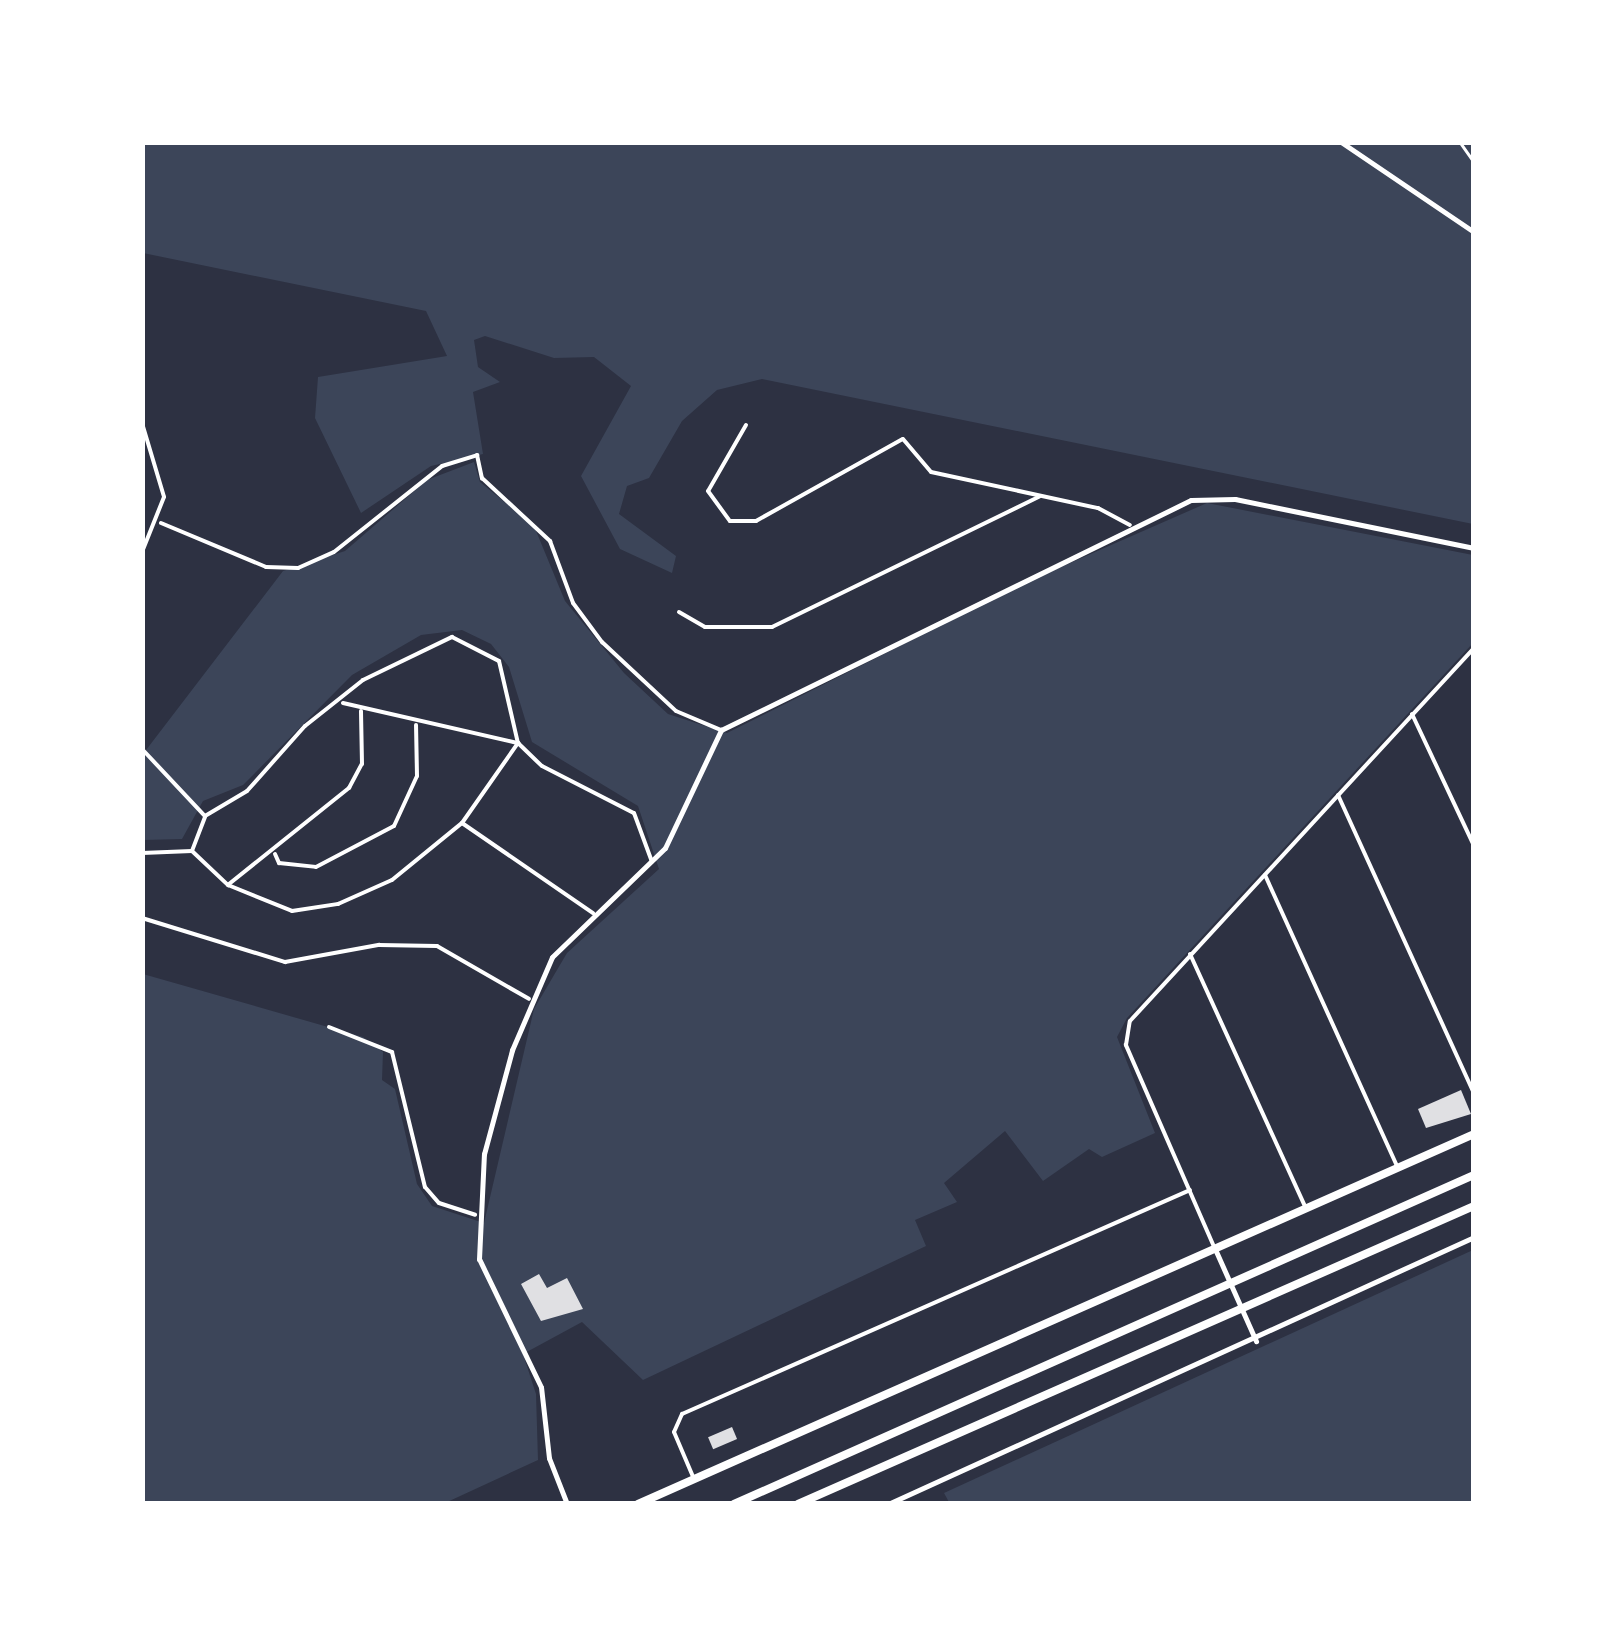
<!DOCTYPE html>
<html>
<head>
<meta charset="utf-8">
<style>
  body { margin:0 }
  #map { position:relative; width:1616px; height:1646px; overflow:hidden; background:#2d3142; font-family:"Roboto Condensed",sans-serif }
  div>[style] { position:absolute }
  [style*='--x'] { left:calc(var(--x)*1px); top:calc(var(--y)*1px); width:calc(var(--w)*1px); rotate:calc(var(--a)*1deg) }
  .green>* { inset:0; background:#3c4559 }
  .building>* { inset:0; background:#e0e0e3; transform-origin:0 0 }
  .path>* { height:2.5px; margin:-1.25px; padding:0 1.25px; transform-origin:1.25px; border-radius:1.25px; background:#fff }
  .minor>* { height:4px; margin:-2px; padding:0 2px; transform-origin:2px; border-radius:2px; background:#fff }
  .tertiary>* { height:5px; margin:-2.5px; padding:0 2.5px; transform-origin:2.5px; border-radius:2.5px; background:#fff }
  .primary>* { height:8px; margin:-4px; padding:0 4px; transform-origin:4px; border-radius:4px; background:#fff }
  .motorway>* { height:8px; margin:-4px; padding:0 4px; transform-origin:4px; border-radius:4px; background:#fff }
  span { translate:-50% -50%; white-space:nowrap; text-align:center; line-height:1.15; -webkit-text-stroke:10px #fff; paint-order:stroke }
  .frame { position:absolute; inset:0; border:145px solid #fff; pointer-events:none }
</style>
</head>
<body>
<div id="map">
  <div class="green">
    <i style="clip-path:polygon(142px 143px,1473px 143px,1473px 524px,762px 379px,717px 390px,682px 421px,649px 478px,627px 486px,619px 514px,676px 556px,672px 573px,620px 549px,581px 476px,631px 386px,594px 357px,554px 358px,485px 336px,474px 340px,478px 367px,500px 382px,473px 392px,483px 454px,431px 466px,361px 513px,315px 418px,318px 377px,447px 356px,426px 311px,143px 253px)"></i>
    <i style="clip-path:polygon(474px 462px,480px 482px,534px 526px,565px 601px,624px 673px,668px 714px,727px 733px,1029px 581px,1207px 503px,1473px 555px,1473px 643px,1127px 1018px,1117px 1037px,1155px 1133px,1102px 1157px,1089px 1149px,1043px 1181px,1005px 1131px,944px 1183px,957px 1202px,915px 1220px,926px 1246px,643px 1380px,582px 1322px,523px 1354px,536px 1394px,538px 1460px,445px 1503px,143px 1503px,143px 974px,363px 1037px,383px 1052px,382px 1080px,395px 1089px,417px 1184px,432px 1206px,484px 1223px,534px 1009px,567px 953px,659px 869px,638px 806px,532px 742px,509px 667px,491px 644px,462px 630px,421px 635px,352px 675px,243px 785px,203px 801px,182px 839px,143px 840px,143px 754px,283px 571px,345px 551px,427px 480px)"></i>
    <i style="clip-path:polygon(1473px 1250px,1473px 1503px,950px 1504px,944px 1493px)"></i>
  </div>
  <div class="building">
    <i style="clip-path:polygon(1461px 1090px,1471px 1114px,1426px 1128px,1418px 1109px)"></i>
    <i style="clip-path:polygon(539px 1274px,547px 1288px,567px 1278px,583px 1309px,541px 1321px,521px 1284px)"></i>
    <i style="left:732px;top:1427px;width:13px;height:26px;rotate:67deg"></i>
  </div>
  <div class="path">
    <i style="--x:1460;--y:142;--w:24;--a:55"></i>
  </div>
  <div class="minor">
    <i style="--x:142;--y:423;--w:77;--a:73.4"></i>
    <i style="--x:164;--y:497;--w:59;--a:111.8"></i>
    <i style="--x:746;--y:425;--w:76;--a:119.9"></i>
    <i style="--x:708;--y:491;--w:37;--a:54"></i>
    <i style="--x:730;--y:521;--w:26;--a:0"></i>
    <i style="--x:756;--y:521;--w:168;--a:-29.2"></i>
    <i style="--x:903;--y:439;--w:43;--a:49.7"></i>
    <i style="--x:931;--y:472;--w:171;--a:12.2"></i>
    <i style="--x:1098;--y:508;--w:36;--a:28"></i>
    <i style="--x:161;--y:523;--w:114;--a:22.7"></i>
    <i style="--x:266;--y:567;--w:32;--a:2"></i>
    <i style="--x:298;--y:568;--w:39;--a:-24"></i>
    <i style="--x:334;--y:552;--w:138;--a:-38.5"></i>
    <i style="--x:442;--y:466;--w:37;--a:-17"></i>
    <i style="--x:477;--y:455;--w:24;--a:78"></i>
    <i style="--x:482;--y:478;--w:93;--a:42.8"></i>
    <i style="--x:550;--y:541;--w:66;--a:69.6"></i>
    <i style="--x:573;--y:603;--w:49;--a:53.4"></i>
    <i style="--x:602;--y:642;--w:101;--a:43"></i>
    <i style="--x:676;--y:711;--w:49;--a:22.9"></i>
    <i style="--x:679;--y:612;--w:30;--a:30"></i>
    <i style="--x:705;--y:627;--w:67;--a:0"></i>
    <i style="--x:772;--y:627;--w:297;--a:-26"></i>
    <i style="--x:343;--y:703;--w:180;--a:12.9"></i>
    <i style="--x:1412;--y:714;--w:146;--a:64.8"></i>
    <i style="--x:142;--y:749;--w:92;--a:46.8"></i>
    <i style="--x:1338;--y:795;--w:328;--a:65.5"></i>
    <i style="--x:205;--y:816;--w:49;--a:-30.8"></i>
    <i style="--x:247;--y:791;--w:87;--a:-48.3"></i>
    <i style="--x:305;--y:726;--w:74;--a:-38.4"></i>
    <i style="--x:363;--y:680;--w:99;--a:-25.8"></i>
    <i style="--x:452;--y:637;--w:53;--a:27.1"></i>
    <i style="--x:499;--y:661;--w:84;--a:77"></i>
    <i style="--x:518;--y:743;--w:33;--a:44"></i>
    <i style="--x:542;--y:766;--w:103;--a:27.1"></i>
    <i style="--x:634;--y:813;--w:52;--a:69.8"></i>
    <i style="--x:205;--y:817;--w:36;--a:111"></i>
    <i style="--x:192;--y:851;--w:50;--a:43.4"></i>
    <i style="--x:228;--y:885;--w:69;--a:22.1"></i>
    <i style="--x:292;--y:911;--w:47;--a:-8.7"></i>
    <i style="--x:338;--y:904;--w:59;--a:-24"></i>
    <i style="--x:392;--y:880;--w:90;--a:-39.2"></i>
    <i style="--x:462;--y:823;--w:98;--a:-55"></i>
    <i style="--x:462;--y:823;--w:159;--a:34.5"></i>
    <i style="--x:142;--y:853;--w:50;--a:-2.3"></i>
    <i style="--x:275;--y:854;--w:10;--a:66"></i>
    <i style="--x:279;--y:863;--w:37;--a:6"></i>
    <i style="--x:316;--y:867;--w:88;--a:-27.7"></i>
    <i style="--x:394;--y:826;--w:55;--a:-65.3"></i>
    <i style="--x:417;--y:776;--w:51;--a:-91.1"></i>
    <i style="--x:1265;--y:875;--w:322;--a:65.6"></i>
    <i style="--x:229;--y:884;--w:154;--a:-38.7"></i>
    <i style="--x:349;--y:788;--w:27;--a:-62"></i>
    <i style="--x:362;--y:764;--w:53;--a:-91.1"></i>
    <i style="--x:142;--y:918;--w:150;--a:17.1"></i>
    <i style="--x:285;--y:962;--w:96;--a:-10.3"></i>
    <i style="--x:379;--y:945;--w:58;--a:1"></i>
    <i style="--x:437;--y:946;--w:106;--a:29.9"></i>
    <i style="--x:1190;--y:954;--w:279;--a:65.5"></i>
    <i style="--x:329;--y:1027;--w:68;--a:21.6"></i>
    <i style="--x:392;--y:1052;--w:139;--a:76.3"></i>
    <i style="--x:425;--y:1187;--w:21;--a:49"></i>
    <i style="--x:439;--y:1203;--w:38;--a:18"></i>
    <i style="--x:1215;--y:1249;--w:223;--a:-113.6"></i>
    <i style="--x:1126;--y:1045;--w:24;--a:-81"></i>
    <i style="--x:1130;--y:1021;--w:507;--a:-47.32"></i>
    <i style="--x:694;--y:1479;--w:51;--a:-113.1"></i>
    <i style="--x:674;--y:1432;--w:20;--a:-66"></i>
    <i style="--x:682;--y:1414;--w:555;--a:-23.79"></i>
  </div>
  <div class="tertiary">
    <i style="--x:1341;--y:142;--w:161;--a:34.1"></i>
    <i style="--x:1215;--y:1249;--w:101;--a:66"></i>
    <i style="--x:567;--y:1504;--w:49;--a:-111.4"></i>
    <i style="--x:549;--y:1458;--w:71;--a:-96.4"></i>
    <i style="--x:541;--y:1387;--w:142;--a:-115.8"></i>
    <i style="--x:479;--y:1259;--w:105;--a:-87.3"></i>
    <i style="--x:484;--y:1154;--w:108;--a:-74.9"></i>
    <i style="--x:512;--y:1050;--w:101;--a:-66.7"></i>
    <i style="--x:552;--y:957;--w:157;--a:-44"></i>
    <i style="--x:665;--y:848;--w:131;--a:-64.6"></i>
    <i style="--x:721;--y:730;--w:523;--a:-26.08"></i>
    <i style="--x:1191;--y:500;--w:44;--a:-1.3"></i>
    <i style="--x:1235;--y:499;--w:244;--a:11.6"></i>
    <i style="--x:888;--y:1504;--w:644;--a:-24.5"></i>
  </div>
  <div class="primary">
    <i style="--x:638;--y:1504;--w:914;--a:-23.87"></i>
  </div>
  <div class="motorway">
    <i style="--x:734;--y:1504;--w:810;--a:-23.97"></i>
    <i style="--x:798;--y:1504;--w:739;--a:-23.79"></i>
  </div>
  <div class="frame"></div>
</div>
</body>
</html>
